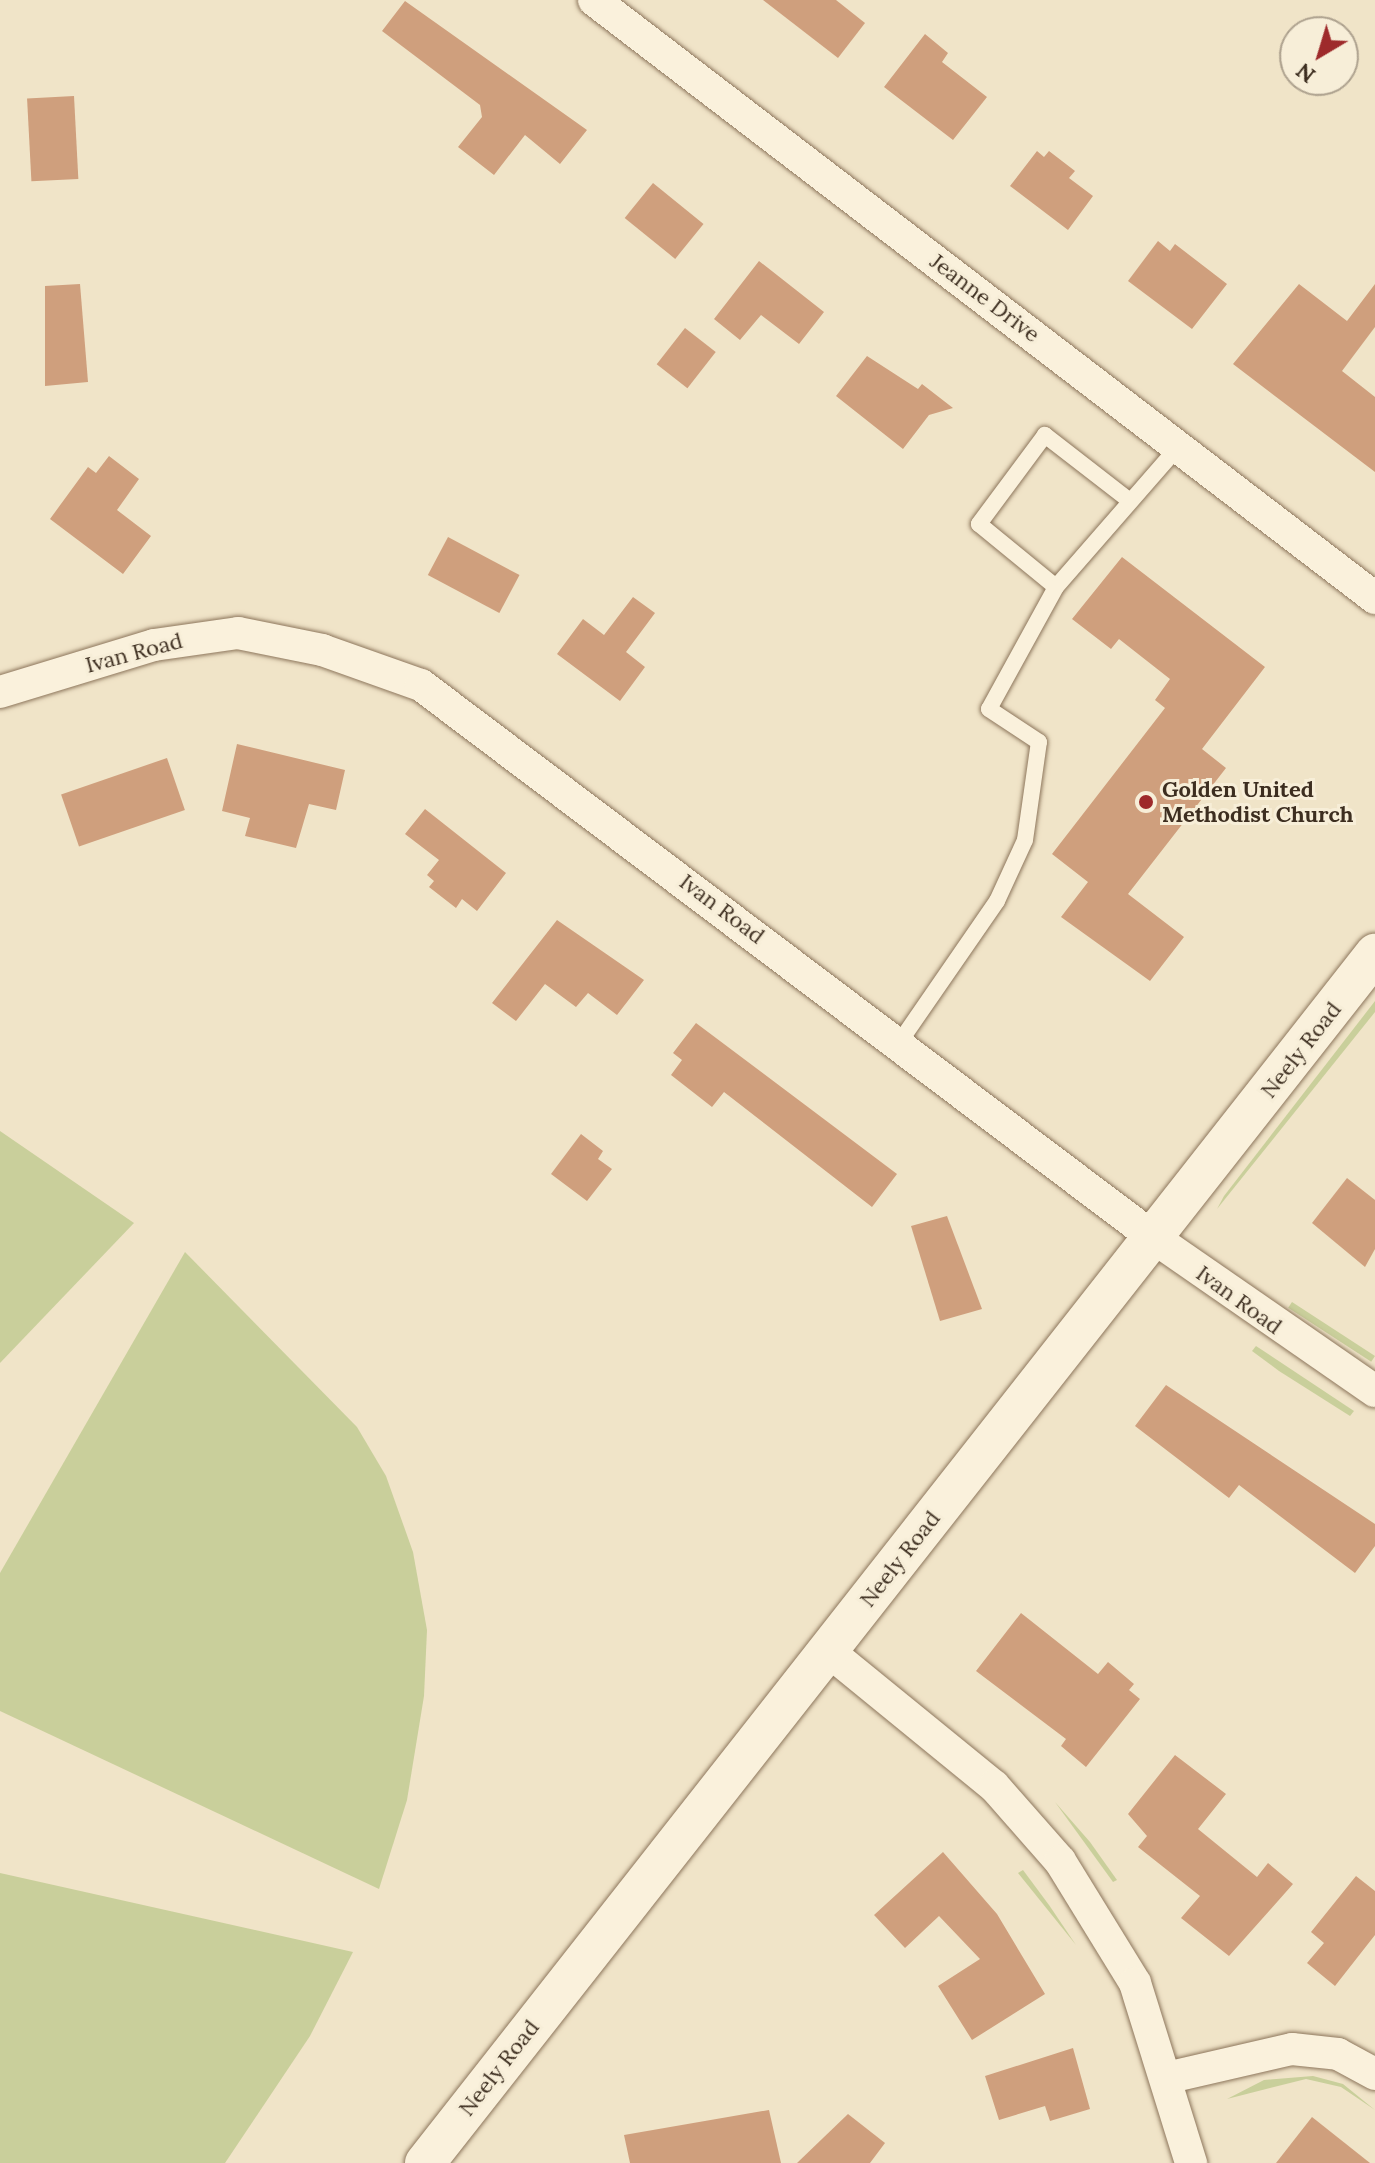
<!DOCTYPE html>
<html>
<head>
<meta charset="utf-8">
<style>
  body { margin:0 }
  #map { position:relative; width:1375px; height:2163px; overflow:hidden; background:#f0e4c8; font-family:Lora,serif }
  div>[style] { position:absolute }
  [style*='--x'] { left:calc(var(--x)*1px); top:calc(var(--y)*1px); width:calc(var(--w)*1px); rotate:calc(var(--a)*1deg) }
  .green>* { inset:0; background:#c9cf9b; transform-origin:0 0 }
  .building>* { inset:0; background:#cf9f7d; transform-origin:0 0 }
  .roads { filter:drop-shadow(0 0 2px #8d765c) drop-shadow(0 0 2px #8d765c) }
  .service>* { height:16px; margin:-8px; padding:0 8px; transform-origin:8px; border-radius:8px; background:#faf1dc }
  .minor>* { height:32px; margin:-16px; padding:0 16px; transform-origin:16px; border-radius:16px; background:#faf1dc }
  .tertiary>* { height:40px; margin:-20px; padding:0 20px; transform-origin:20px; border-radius:20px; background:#faf1dc }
  .dots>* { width:22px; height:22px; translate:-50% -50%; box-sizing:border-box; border:4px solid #f7eed8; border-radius:50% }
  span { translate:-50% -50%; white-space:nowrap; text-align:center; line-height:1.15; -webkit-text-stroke:6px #f7eed8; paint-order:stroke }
  .street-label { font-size:22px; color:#3d2e20 }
  .poi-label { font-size:22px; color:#3d2e20; font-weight:700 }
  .left { translate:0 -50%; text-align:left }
  .north { position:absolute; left:1279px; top:16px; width:80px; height:80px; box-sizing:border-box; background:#f7eed8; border:2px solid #ada18e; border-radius:50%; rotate:218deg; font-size:22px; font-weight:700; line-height:32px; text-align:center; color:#3d2e20 }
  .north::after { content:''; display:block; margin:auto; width:28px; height:36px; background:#9e2a2b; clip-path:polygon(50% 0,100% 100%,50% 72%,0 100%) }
</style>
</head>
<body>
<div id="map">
  <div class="green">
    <i style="clip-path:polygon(1375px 1001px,1375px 1012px,1217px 1209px,1224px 1196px)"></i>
    <i style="clip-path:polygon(0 1131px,134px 1223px,0 1363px)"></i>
    <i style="clip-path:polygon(185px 1252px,357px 1427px,386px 1476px,413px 1552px,427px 1630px,424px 1696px,407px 1800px,379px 1889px,0 1711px,0 1573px)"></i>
    <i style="left:1292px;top:1302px;width:99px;height:7px;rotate:33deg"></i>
    <i style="clip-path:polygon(1256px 1346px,1354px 1411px,1350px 1416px,1279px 1371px,1252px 1351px)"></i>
    <i style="clip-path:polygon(1055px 1802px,1090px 1842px,1117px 1880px,1113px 1882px)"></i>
    <i style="clip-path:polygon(1023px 1870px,1049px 1905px,1076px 1945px,1018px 1873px)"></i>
    <i style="clip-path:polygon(0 1873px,353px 1952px,310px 2036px,225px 2163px,0 2163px)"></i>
    <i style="clip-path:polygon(1313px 2076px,1343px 2084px,1375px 2110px,1341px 2087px,1306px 2079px,1227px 2099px,1264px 2080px)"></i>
  </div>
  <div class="building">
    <i style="clip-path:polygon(763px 0,836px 0,865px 23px,838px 58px)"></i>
    <i style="clip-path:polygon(405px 1px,587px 130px,560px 164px,525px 135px,494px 175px,458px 147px,482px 117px,480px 105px,382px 31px)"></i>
    <i style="clip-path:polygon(925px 34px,948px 53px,942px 62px,987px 97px,953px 140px,884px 87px)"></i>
    <i style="left:74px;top:96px;width:83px;height:47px;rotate:87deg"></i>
    <i style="clip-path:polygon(1037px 151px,1044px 157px,1049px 151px,1075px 171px,1069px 178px,1093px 196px,1068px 230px,1010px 186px)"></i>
    <i style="left:653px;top:183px;width:65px;height:45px;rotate:39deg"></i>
    <i style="clip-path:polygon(1158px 241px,1170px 251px,1175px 244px,1227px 284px,1192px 329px,1128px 281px)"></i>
    <i style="clip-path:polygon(759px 261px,824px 312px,799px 344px,761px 315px,740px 340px,714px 319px)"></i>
    <i style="clip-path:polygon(80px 284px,88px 382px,45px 386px,45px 286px)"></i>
    <i style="clip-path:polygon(1299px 284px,1347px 321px,1375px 284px,1375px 327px,1342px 371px,1375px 397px,1375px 472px,1233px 364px)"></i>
    <i style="left:685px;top:328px;width:39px;height:46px;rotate:38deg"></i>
    <i style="clip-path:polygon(867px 356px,918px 389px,922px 384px,953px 408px,929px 415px,903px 449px,836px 396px)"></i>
    <i style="clip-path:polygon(109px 456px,139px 479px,117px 510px,151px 536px,123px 574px,50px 519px,88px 467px,96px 473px)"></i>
    <i style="left:448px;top:537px;width:81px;height:43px;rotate:28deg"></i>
    <i style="clip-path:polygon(1122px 557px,1265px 667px,1202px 749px,1226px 768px,1128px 894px,1184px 937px,1150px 981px,1061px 917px,1088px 882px,1052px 854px,1165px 708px,1155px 700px,1170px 679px,1119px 639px,1111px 649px,1072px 619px)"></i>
    <i style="clip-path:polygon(633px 597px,655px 613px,626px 652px,645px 667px,620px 701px,557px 654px,583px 619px,604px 635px)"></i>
    <i style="clip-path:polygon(237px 744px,345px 770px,336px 810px,309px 804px,296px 848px,245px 836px,250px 818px,222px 811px)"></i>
    <i style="left:167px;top:758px;width:55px;height:112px;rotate:71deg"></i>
    <i style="clip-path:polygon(425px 809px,506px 873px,477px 911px,462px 899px,456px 908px,429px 887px,434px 881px,427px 875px,439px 860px,405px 834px)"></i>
    <i style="clip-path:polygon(557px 920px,644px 980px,617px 1015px,588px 993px,576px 1007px,545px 984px,516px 1021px,492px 1003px)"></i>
    <i style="clip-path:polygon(696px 1023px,897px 1174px,872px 1207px,724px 1092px,712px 1107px,671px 1075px,682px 1060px,673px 1053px)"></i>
    <i style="clip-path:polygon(581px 1134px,603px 1151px,598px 1159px,612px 1169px,587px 1201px,551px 1174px)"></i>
    <i style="clip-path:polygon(1347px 1178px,1375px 1200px,1375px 1249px,1365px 1267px,1312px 1223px)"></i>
    <i style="clip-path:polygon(947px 1216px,982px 1309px,940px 1321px,911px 1226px)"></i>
    <i style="clip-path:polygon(1166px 1385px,1375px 1524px,1375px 1546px,1355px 1573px,1239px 1485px,1229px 1498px,1135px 1426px)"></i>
    <i style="clip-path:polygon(1021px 1613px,1098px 1674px,1108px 1662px,1134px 1684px,1129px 1690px,1140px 1699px,1086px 1767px,1061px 1746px,1066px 1739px,976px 1671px)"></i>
    <i style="clip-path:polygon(1175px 1755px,1226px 1794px,1198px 1829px,1257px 1877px,1268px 1863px,1293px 1884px,1229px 1956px,1181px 1918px,1200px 1896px,1138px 1847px,1147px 1836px,1128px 1814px)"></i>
    <i style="clip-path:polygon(943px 1852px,997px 1914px,1045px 1994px,972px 2040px,938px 1986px,980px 1959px,939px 1916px,905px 1948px,874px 1915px)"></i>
    <i style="clip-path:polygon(1356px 1876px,1375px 1891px,1375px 1935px,1335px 1986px,1307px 1963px,1324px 1943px,1311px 1932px)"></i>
    <i style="clip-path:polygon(1073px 2048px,1090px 2109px,1050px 2121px,1045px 2106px,999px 2120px,985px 2076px)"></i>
    <i style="clip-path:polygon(769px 2110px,781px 2163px,630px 2163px,624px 2135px)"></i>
    <i style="clip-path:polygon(848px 2114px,885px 2143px,870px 2163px,797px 2163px)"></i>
    <i style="clip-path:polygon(1312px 2117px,1370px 2163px,1276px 2163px)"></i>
  </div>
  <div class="roads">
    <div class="service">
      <i style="--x:1130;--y:501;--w:108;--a:-142.2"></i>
      <i style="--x:1045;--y:435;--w:111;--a:126.6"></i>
      <i style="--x:979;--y:524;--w:99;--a:39.3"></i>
      <i style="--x:1056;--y:587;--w:187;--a:-48.9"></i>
      <i style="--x:899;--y:1043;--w:173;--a:-55.4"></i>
      <i style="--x:997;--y:901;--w:67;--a:-65.3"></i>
      <i style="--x:1025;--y:840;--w:99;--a:-81.9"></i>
      <i style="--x:1039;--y:742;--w:60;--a:-146.6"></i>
      <i style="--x:989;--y:709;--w:139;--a:-61.2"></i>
    </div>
    <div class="minor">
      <i style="--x:594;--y:0;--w:984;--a:37.44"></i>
      <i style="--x:0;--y:692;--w:161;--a:-17"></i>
      <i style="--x:154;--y:645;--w:85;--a:-8.1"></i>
      <i style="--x:238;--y:633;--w:86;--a:11.4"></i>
      <i style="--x:322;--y:650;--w:105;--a:19.5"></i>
      <i style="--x:421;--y:685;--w:918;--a:37.03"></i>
      <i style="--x:1154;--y:1238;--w:269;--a:34.7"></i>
      <i style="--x:827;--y:1650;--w:215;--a:39.2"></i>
      <i style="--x:994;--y:1786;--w:100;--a:48.7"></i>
      <i style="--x:1060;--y:1861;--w:143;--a:58.4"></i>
      <i style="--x:1135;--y:1983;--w:189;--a:72.7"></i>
      <i style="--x:1166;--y:2078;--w:129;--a:-13"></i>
      <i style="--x:1292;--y:2049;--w:46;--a:6.2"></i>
      <i style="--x:1338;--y:2054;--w:42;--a:28.4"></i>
    </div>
    <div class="tertiary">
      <i style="--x:425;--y:2163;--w:1538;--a:-51.84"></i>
    </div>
  </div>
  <div class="dots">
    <i style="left:1146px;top:802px;background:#9e2a2b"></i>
  </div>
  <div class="street-label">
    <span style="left:985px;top:298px;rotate:37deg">Jeanne Drive</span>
    <span style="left:134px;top:653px;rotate:-15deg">Ivan Road</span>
    <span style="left:722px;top:909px;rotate:37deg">Ivan Road</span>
    <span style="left:1301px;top:1050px;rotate:-52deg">Neely Road</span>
    <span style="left:1239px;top:1300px;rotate:36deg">Ivan Road</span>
    <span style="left:900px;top:1559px;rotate:-52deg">Neely Road</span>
    <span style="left:499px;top:2068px;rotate:-52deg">Neely Road</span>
  </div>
  <div class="poi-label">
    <span class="left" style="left:1162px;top:802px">Golden United<br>Methodist Church</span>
  </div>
  <div class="north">N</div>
</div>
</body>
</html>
